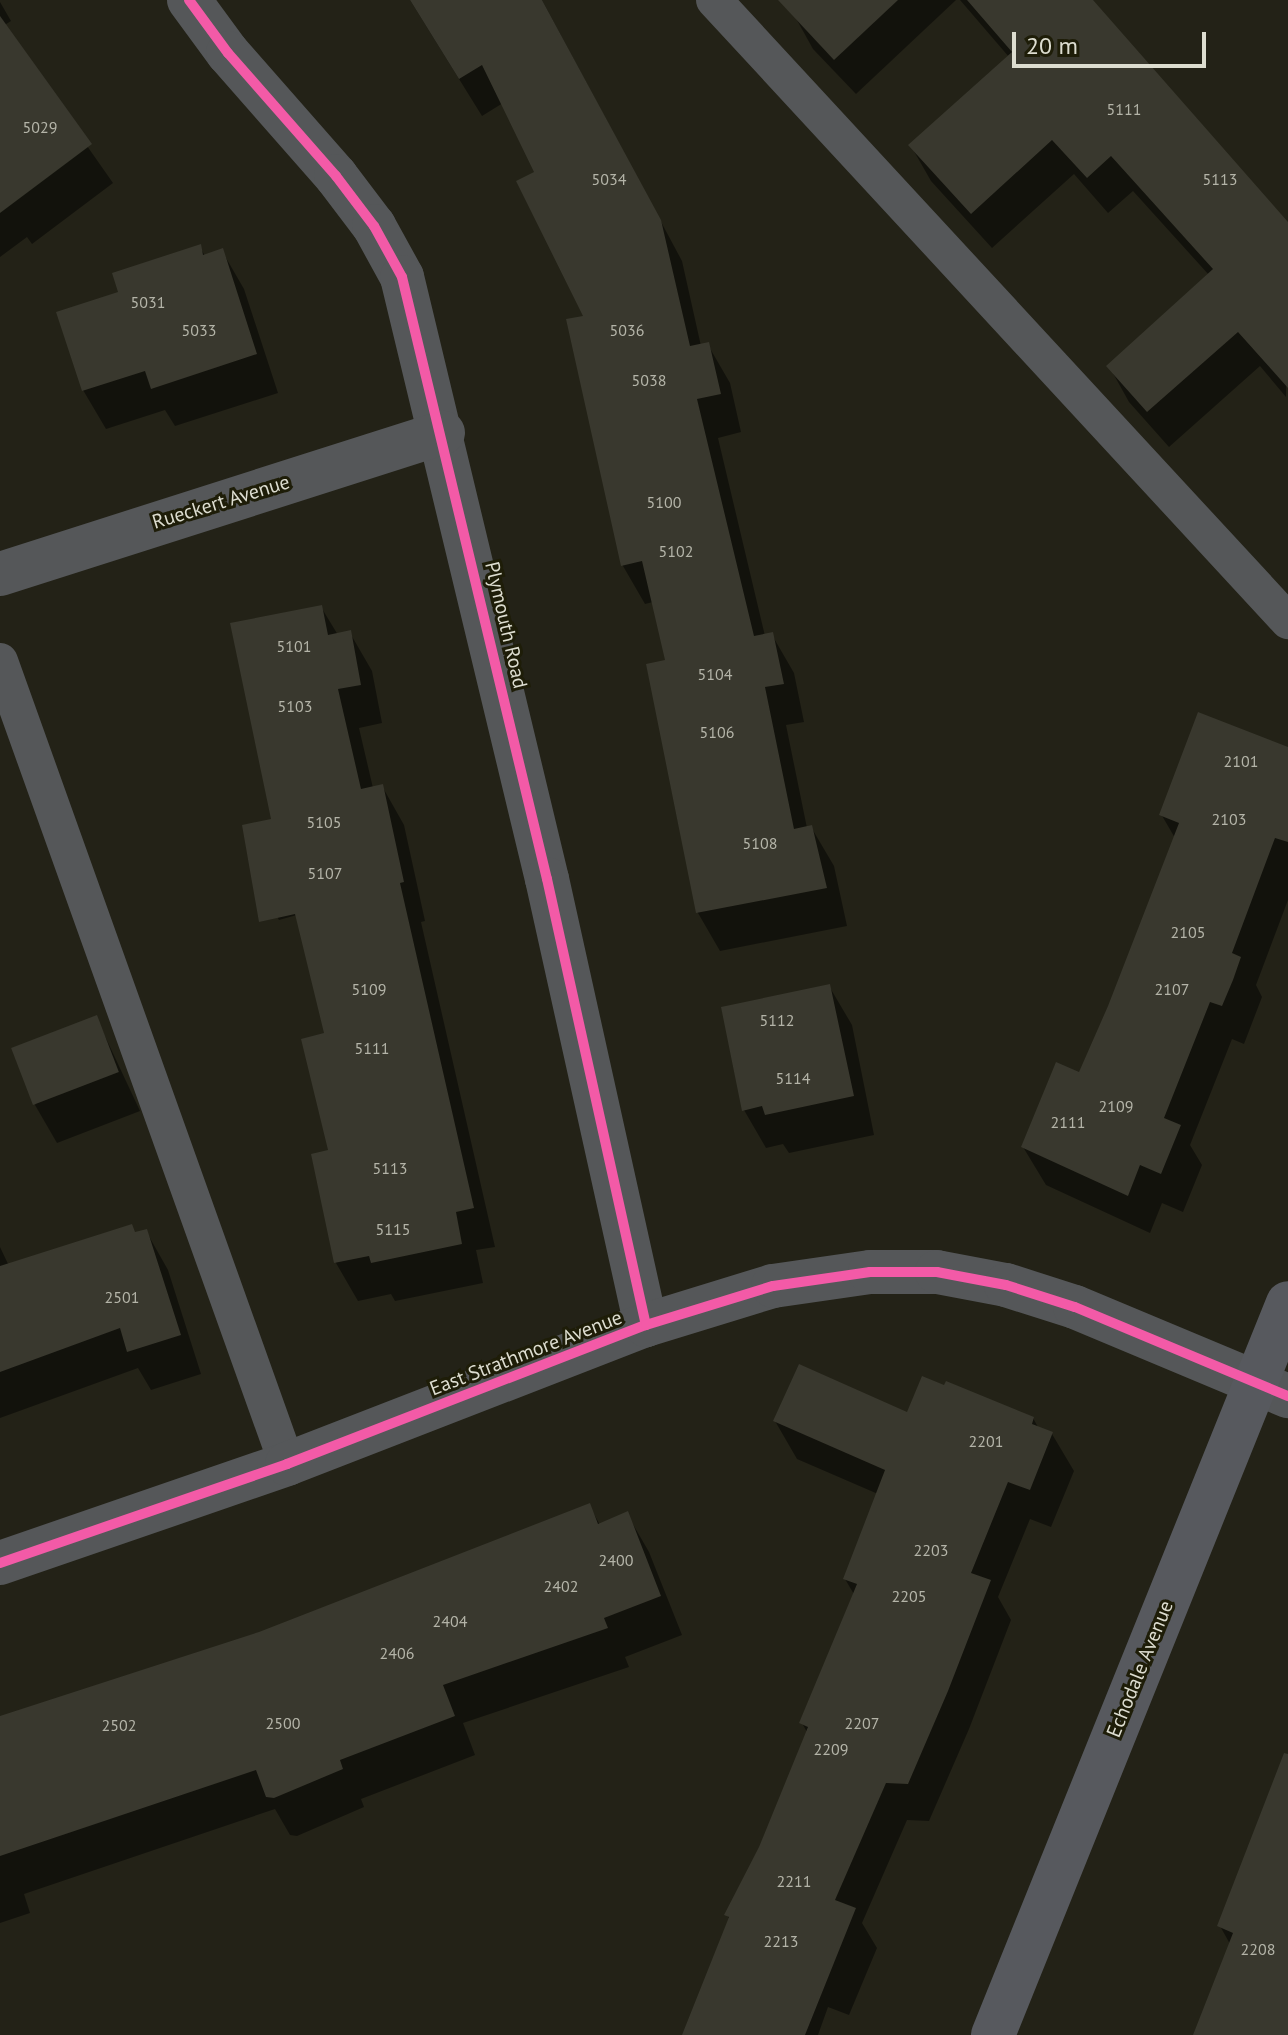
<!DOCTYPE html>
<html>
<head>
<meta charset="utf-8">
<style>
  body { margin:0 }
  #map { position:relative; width:1288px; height:2035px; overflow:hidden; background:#232217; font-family:"PT Sans",sans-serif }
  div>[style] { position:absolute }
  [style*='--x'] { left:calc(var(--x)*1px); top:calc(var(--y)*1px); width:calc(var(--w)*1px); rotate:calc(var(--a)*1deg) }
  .shadow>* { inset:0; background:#0007 }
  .building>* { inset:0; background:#39382e; transform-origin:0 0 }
  .service>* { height:36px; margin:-18px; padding:0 18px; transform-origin:18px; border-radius:18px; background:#555759 }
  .minor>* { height:44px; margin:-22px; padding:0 22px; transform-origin:22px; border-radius:22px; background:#555759 }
  .secondary>* { height:44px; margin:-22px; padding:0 22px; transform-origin:22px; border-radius:22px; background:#57595e }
  .cycleway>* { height:10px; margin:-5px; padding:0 5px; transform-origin:5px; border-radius:5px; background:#f35aa7 }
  span { translate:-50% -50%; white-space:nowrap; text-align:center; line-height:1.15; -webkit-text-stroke:6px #1e1d08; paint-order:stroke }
  .number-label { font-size:16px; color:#b4b4a8 }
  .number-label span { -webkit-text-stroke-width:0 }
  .street-label { font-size:20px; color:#ddddd0 }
  .scale { position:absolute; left:1012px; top:32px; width:194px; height:36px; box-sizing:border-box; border:4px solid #ddddd0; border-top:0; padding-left:10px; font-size:24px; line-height:28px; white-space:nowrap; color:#ddddd0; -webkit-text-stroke:6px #1e1d08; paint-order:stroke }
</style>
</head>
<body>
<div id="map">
  <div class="shadow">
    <i style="clip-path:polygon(410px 0,542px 0,682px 261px,701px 346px,708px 345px,730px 383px,741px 432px,718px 438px,765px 636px,772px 635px,794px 673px,804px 722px,786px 725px,807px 828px,811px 827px,834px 866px,847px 926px,720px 951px,698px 913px,648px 666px,667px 662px,653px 602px,645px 604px,623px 566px,568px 321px,586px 317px,536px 173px,503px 103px,482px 116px)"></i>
    <i style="clip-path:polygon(807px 0,956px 0,856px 94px,813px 49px,793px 13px)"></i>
    <i style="clip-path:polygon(960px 0,1083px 0,1288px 230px,1286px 397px,1260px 366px,1169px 447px,1129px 402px,1109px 366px,1209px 275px,1133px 191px,1108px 213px,1074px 174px,992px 248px,931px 181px,911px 146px,1009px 57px)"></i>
    <i style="clip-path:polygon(0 2px,11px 21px,3px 26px,113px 183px,32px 244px,27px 237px,0 257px)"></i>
    <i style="clip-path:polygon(200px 247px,205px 256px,222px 251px,244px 289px,278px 393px,175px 426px,165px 410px,106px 429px,83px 390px,120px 293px)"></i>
    <i style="clip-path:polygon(321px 607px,338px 635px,350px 633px,372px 671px,382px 723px,359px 728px,373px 788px,382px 786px,404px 825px,425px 921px,421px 922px,495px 1247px,476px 1250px,483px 1283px,395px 1301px,391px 1294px,358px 1301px,336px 1263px,314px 1155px,330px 1152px,326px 1035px,311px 911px,279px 920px,257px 882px)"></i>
    <i style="clip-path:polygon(1288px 749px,1288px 900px,1256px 985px,1262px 997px,1244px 1044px,1232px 1039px,1190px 1145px,1202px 1165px,1183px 1212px,1162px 1203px,1150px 1233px,1046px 1185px,1023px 1147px,1080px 1075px,1110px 1006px,1175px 838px,1161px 814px)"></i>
    <i style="clip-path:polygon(829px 986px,852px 1025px,874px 1135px,789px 1153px,783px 1144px,766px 1148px,744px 1110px)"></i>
    <i style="clip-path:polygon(96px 1017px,140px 1111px,57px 1143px,35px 1105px)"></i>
    <i style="clip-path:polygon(146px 1231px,168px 1270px,201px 1374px,151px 1390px,138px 1368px,0 1418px,0 1247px,9px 1266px)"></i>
    <i style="clip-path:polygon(908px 1415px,1033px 1418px,1039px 1429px,1052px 1434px,1074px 1471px,1051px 1527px,1030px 1519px,998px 1597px,1011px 1620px,969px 1729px,929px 1821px,907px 1820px,862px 1923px,877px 1948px,849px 2015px,828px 2007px,818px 2035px,683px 2035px,730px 1920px,727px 1915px,761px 1848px,808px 1734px,802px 1723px,855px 1596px,845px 1579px,878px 1494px,797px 1459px,775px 1421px)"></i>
    <i style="clip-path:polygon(589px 1505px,600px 1525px,627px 1514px,649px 1552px,682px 1635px,625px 1657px,629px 1667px,463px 1723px,475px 1755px,361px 1799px,364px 1807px,297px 1836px,290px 1835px,275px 1809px,24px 1894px,30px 1913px,0 1923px,0 1723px,259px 1634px)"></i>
    <i style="clip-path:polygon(1288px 1754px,1288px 2035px,1196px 2035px,1230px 1944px,1220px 1926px)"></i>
  </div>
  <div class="building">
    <i style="clip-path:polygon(410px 0,542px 0,661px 220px,690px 346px,709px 342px,721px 394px,697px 399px,754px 636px,773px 632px,784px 684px,765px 687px,794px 829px,812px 825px,827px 888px,696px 913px,646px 664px,665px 660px,642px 561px,621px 566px,566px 319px,583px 316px,516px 181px,534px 172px,482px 65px,459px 79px)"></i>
    <i style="clip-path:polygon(778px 0,898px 0,834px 60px)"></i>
    <i style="clip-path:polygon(967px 0,1093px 0,1288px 222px,1288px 388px,1238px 332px,1147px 412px,1106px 366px,1213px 269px,1111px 156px,1087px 178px,1052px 140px,971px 214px,908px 145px,1012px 52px)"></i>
    <i style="clip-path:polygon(0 16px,92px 144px,0 213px)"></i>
    <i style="clip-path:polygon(201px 244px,203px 255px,223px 248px,257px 354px,151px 389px,145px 371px,82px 391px,56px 312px,118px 292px,112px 273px)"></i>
    <i style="clip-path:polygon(322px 605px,328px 635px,351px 630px,361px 685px,338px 689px,361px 789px,383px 784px,404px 882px,400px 883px,474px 1208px,456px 1212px,462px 1244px,371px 1263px,369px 1256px,334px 1263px,311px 1154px,328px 1150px,301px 1039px,324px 1033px,295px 914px,259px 922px,242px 825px,271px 819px,230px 623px)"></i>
    <i style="clip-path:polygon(1198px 712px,1288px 747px,1288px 842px,1275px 838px,1232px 953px,1241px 957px,1233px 980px,1222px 1006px,1210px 1002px,1164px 1118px,1181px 1125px,1161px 1174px,1140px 1165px,1128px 1196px,1021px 1147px,1056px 1062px,1079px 1072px,1108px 1006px,1179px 823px,1159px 815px)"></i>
    <i style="clip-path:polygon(830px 984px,854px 1096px,765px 1115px,762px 1106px,742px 1111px,721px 1007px)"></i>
    <i style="left:97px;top:1015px;width:61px;height:92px;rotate:69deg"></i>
    <i style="clip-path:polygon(132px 1224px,135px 1232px,147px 1229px,181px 1335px,127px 1352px,120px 1328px,0 1372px,0 1266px)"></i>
    <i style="clip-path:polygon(799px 1364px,907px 1412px,922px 1376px,944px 1385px,946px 1381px,1034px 1417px,1032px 1424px,1053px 1432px,1030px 1490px,1008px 1482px,971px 1573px,991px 1580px,948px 1691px,908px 1784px,886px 1783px,835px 1900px,856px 1908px,805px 2035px,682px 2035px,729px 1917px,724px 1915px,759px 1847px,808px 1727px,799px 1723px,857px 1584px,843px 1579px,885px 1470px,773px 1421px)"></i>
    <i style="clip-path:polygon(590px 1503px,598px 1524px,628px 1511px,661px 1596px,604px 1618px,608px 1628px,443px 1685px,455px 1716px,340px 1760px,343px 1769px,274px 1798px,266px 1797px,256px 1770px,0 1856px,0 1716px,259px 1632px)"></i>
    <i style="clip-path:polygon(1284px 1753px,1288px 1754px,1288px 2035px,1193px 2035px,1233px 1933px,1217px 1926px)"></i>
  </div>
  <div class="service">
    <i style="--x:714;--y:0;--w:846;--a:47.25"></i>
    <i style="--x:0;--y:661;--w:853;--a:70.33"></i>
  </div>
  <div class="minor">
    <i style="--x:189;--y:0;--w:66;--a:53.7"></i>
    <i style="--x:228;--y:53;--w:164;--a:48.7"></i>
    <i style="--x:336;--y:176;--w:63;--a:52.8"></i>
    <i style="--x:374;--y:226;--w:58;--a:61.2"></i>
    <i style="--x:402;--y:277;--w:619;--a:76.46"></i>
    <i style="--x:547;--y:879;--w:457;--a:77.5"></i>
    <i style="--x:0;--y:574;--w:465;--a:-17.7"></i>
    <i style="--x:0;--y:1563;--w:304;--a:-19"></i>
    <i style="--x:287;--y:1464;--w:385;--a:-21.2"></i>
    <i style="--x:646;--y:1325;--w:133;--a:-17.1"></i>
    <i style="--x:773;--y:1286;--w:98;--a:-8.2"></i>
    <i style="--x:870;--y:1272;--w:67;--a:0"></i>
    <i style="--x:937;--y:1272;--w:70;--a:10.7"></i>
    <i style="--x:1006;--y:1285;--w:72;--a:17.7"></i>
    <i style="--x:1075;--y:1307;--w:231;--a:22.7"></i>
  </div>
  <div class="secondary">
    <i style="--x:993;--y:2035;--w:789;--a:-68.05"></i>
  </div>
  <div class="cycleway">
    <i style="--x:189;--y:0;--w:66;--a:53.7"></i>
    <i style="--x:228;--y:53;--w:164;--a:48.7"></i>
    <i style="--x:336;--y:176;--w:63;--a:52.8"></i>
    <i style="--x:374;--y:226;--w:58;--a:61.2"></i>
    <i style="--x:402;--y:277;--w:619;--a:76.46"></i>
    <i style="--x:547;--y:879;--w:457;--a:77.5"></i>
    <i style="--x:0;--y:1563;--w:304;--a:-19"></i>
    <i style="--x:287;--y:1464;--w:385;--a:-21.2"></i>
    <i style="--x:646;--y:1325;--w:133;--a:-17.1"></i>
    <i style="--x:773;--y:1286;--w:98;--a:-8.2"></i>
    <i style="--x:870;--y:1272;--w:67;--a:0"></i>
    <i style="--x:937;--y:1272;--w:70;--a:10.7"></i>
    <i style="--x:1006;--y:1285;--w:72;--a:17.7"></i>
    <i style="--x:1075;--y:1307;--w:231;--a:22.7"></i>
  </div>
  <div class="number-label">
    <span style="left:1124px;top:109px">5111</span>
    <span style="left:40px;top:127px">5029</span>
    <span style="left:609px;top:179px">5034</span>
    <span style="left:1220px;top:179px">5113</span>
    <span style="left:148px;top:302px">5031</span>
    <span style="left:199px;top:330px">5033</span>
    <span style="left:627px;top:330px">5036</span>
    <span style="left:649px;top:380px">5038</span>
    <span style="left:664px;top:502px">5100</span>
    <span style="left:676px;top:551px">5102</span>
    <span style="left:294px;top:646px">5101</span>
    <span style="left:715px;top:674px">5104</span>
    <span style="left:295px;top:706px">5103</span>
    <span style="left:717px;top:732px">5106</span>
    <span style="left:1241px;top:761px">2101</span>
    <span style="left:1229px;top:819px">2103</span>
    <span style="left:324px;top:822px">5105</span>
    <span style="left:760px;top:843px">5108</span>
    <span style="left:325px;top:873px">5107</span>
    <span style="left:1188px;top:932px">2105</span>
    <span style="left:369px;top:989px">5109</span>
    <span style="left:1172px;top:989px">2107</span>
    <span style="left:777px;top:1020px">5112</span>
    <span style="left:372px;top:1048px">5111</span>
    <span style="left:793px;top:1078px">5114</span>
    <span style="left:1116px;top:1106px">2109</span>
    <span style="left:1068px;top:1122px">2111</span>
    <span style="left:390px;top:1168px">5113</span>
    <span style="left:393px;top:1229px">5115</span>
    <span style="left:122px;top:1297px">2501</span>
    <span style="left:986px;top:1441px">2201</span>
    <span style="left:931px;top:1550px">2203</span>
    <span style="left:616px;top:1560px">2400</span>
    <span style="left:561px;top:1586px">2402</span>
    <span style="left:909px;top:1596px">2205</span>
    <span style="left:450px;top:1621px">2404</span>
    <span style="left:397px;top:1653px">2406</span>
    <span style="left:283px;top:1723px">2500</span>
    <span style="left:862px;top:1723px">2207</span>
    <span style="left:119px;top:1725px">2502</span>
    <span style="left:831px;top:1749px">2209</span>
    <span style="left:794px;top:1881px">2211</span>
    <span style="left:781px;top:1941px">2213</span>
    <span style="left:1258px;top:1949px">2208</span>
  </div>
  <div class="street-label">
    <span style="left:221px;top:502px;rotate:-17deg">Rueckert Avenue</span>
    <span style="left:506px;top:625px;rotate:77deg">Plymouth Road</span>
    <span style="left:526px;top:1353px;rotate:-21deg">East Strathmore Avenue</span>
    <span style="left:1140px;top:1669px;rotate:-68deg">Echodale Avenue</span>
  </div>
  <div class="scale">20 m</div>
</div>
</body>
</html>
